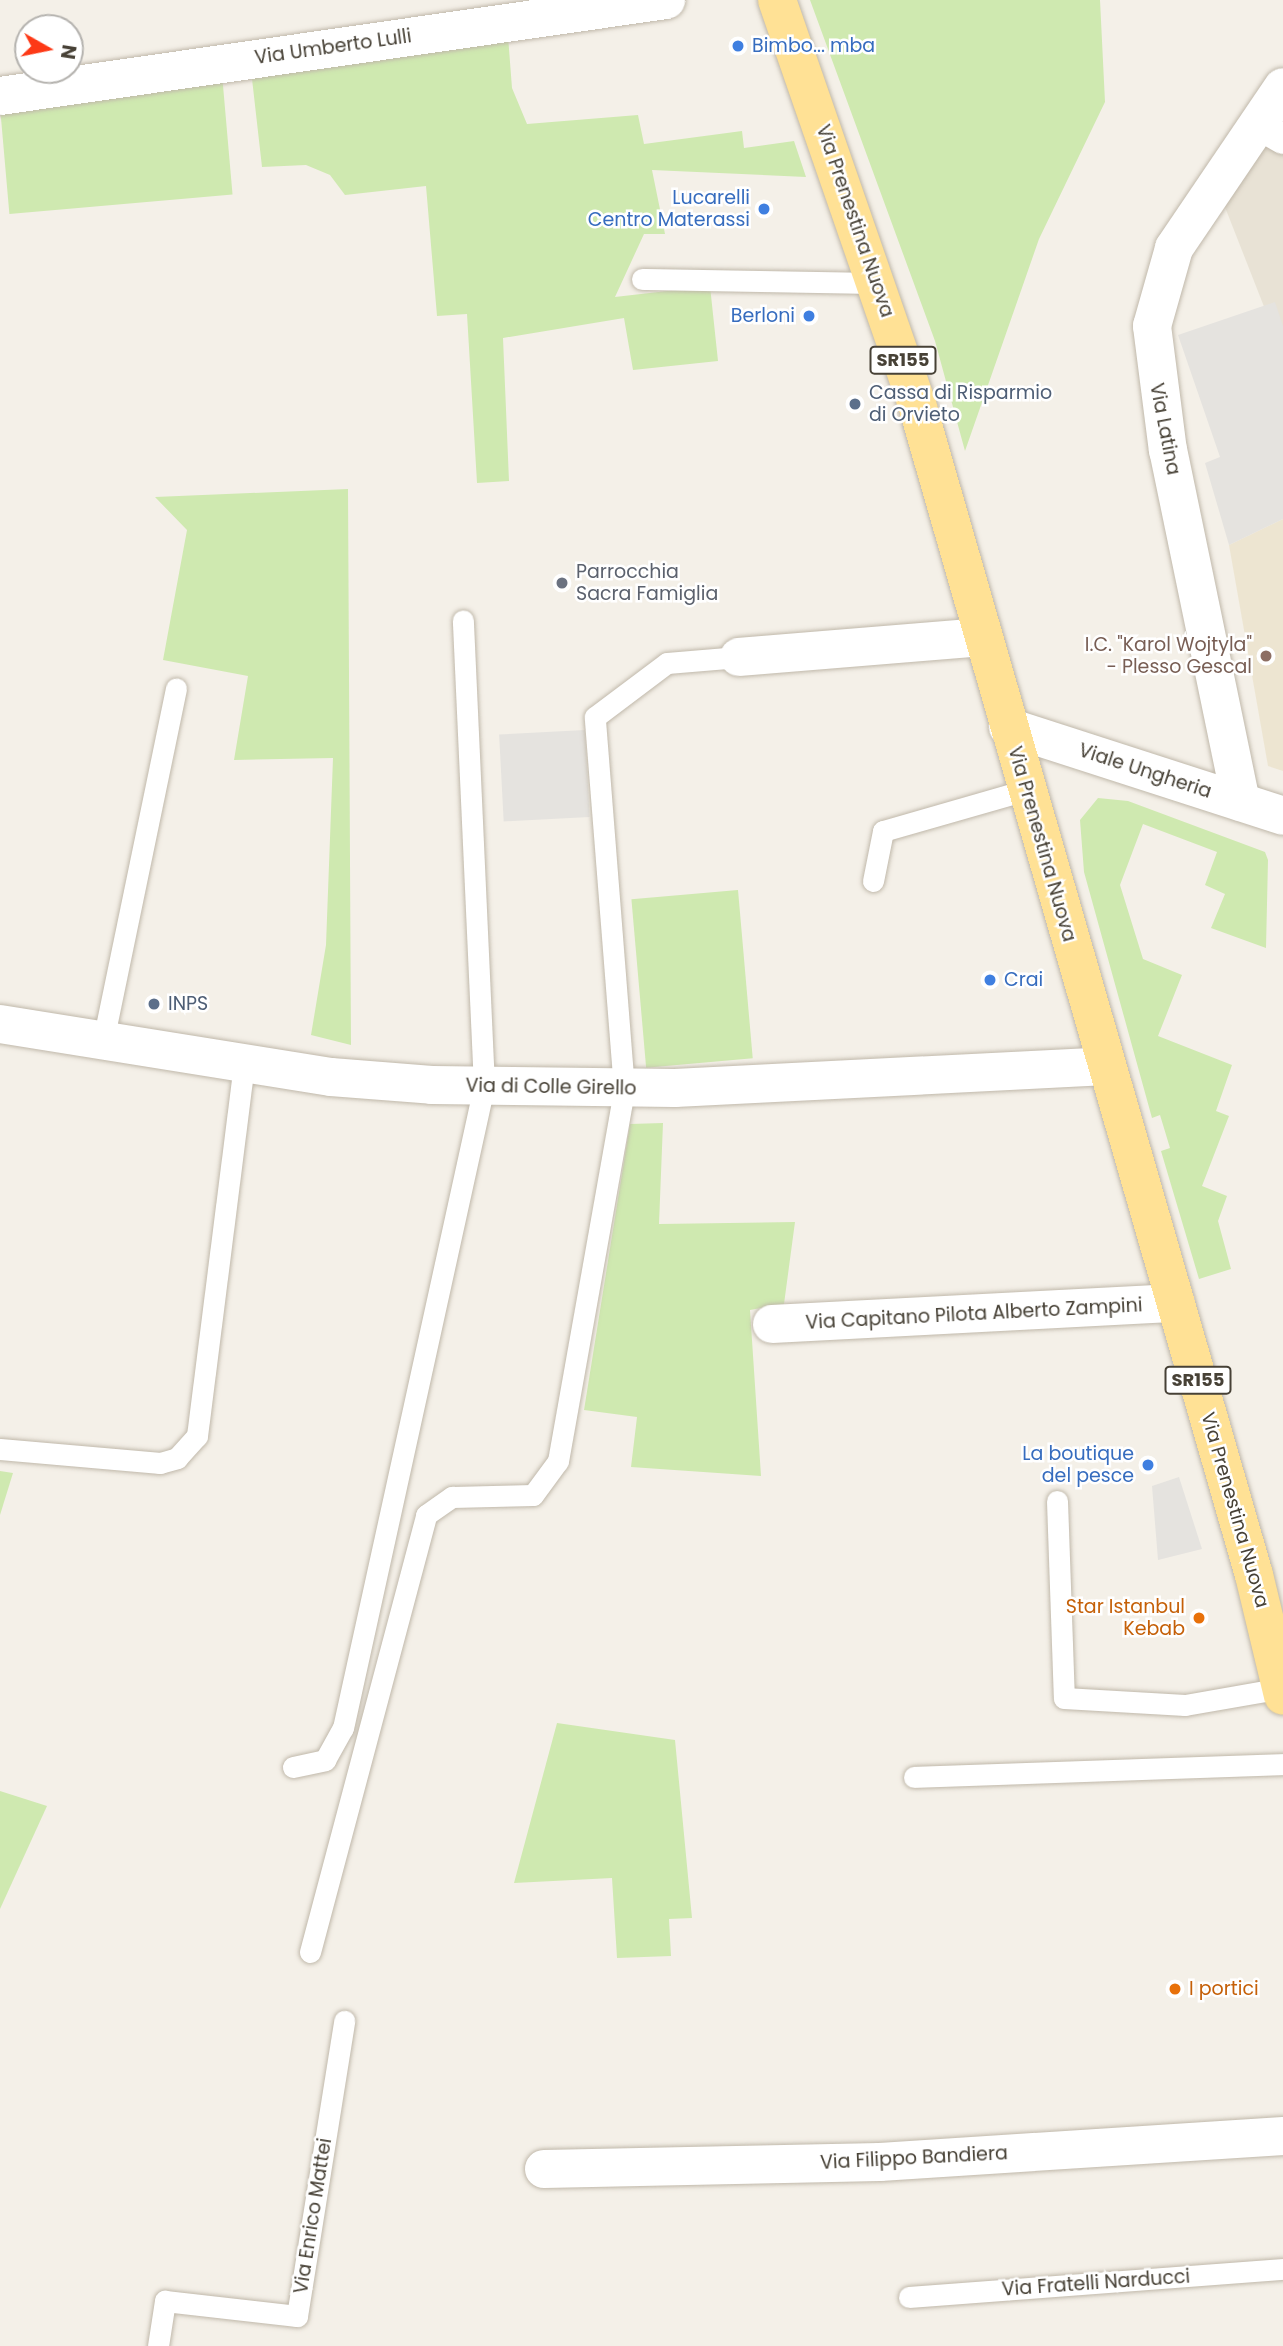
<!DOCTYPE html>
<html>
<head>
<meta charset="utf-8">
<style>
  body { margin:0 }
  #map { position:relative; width:1283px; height:2346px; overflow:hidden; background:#f4f0e8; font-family:Poppins,sans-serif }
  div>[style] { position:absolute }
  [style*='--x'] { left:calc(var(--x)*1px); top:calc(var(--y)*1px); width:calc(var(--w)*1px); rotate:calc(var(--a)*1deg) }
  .residential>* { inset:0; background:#e8e2d5 }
  .education>* { inset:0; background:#ede5d1 }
  .green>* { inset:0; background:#cfe9b0; transform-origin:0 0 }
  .parking>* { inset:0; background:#e5e3df; transform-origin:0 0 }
  .roads { filter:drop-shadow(0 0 2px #c0b8aa) drop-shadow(0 0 2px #c0b8aa) }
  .service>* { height:21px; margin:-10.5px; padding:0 10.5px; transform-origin:10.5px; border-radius:10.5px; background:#fff }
  .pedestrian>* { height:30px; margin:-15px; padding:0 15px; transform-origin:15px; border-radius:15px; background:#fff }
  .minor>* { height:38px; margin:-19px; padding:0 19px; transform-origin:19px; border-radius:19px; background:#fff }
  .primary>* { height:38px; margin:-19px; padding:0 19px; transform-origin:19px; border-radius:19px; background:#ffe195 }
  .dots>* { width:19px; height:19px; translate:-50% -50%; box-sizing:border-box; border:4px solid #fff; border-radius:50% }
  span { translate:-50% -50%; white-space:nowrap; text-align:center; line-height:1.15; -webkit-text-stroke:5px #fff; paint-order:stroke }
  .shield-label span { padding:2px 5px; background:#fff; border:2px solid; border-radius:5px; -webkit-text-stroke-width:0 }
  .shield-label { font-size:18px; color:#474136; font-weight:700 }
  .shop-label { font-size:19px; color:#366cbe }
  .left { translate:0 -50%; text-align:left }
  .right { translate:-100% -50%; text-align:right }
  .street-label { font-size:19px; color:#474136 }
  .service-label { font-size:19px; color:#4e5e75 }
  .worship-label { font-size:19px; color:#5b616d }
  .education-label { font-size:19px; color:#785e54 }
  .food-label { font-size:19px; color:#c56008 }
  .north { position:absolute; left:14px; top:14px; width:70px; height:70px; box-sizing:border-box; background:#fff; border:2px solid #b5b3af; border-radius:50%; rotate:99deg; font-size:19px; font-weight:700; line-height:28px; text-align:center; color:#474136 }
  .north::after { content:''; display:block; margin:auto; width:24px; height:32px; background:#fd3916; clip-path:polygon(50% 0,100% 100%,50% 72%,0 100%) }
</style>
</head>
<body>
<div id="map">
  <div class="residential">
    <i style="clip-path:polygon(1283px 104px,1283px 355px,1221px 197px)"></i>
  </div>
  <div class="education">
    <i style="clip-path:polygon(1283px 519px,1283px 771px,1268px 766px,1229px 545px)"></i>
  </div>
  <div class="green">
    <i style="clip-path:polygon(810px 0,1100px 0,1105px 102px,1039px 239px,965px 451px,935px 341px)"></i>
    <i style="clip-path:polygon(508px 36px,512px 88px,527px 124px,638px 115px,644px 144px,742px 131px,744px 148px,794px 141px,806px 177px,652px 170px,665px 234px,644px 234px,615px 297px,710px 286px,718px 361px,633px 370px,624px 318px,503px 338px,509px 481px,477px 483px,467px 314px,437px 316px,426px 186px,345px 195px,330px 175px,306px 165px,262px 167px,251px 70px)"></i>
    <i style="left:222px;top:74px;width:121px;height:224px;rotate:85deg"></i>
    <i style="clip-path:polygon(348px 489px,351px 1045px,311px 1035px,326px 945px,333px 758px,234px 760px,248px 676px,163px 660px,187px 530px,155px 497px)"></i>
    <i style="clip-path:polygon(1098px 798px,1128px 801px,1265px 852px,1268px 860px,1266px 948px,1211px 928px,1225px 894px,1205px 885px,1217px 852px,1143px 824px,1120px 885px,1143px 959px,1182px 975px,1158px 1036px,1232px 1065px,1216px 1111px,1229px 1116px,1202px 1186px,1227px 1196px,1218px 1221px,1231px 1269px,1199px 1279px,1161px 1151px,1170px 1148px,1160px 1115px,1152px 1118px,1084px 872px,1080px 820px)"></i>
    <i style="left:738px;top:890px;width:169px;height:107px;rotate:85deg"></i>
    <i style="clip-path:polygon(663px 1123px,659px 1224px,795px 1222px,784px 1304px,750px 1310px,761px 1476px,631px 1467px,637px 1417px,584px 1410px,630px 1124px)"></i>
    <i style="clip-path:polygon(0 1471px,13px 1473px,0 1515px)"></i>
    <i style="clip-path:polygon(557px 1723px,675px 1740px,692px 1918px,669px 1919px,671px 1956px,617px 1958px,612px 1878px,514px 1883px)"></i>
    <i style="clip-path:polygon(0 1791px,47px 1806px,0 1909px)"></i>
  </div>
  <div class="parking">
    <i style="clip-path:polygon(1275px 302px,1283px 326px,1283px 519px,1229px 545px,1205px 463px,1220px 457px,1178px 335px)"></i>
    <i style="left:585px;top:730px;width:87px;height:86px;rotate:87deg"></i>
    <i style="clip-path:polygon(1179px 1477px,1202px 1549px,1158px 1560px,1152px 1486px)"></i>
  </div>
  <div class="roads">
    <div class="service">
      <i style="--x:642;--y:279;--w:236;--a:1"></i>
      <i style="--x:873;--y:881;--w:51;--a:-78.7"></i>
      <i style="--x:883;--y:831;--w:149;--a:-16"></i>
      <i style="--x:103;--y:1041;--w:360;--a:-78.3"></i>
      <i style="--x:0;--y:1449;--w:161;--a:5"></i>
      <i style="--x:160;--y:1463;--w:18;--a:-16"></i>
      <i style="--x:177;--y:1458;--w:30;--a:-48"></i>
      <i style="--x:197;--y:1436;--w:376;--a:-82.8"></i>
      <i style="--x:1057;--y:1501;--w:197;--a:88"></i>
      <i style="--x:1064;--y:1698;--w:121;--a:3.3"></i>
      <i style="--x:1185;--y:1705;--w:98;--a:-9.9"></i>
      <i style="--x:293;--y:1767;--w:33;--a:-12"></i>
      <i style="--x:325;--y:1760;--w:37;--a:-61"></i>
      <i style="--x:343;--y:1728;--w:657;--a:-77.61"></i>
      <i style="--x:484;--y:1086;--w:466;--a:-92.6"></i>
      <i style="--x:914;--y:1777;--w:369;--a:-2"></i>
      <i style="--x:310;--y:1952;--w:452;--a:-75.1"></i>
      <i style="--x:426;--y:1515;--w:32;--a:-35"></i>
      <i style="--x:452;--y:1497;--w:81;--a:-1.4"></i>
      <i style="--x:533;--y:1495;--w:42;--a:-53.7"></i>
      <i style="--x:558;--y:1461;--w:378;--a:-79.9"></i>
      <i style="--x:624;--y:1089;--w:373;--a:-94.5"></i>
      <i style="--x:595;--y:717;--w:90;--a:-36.9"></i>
      <i style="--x:667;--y:663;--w:72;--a:-4.8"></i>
      <i style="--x:909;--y:2297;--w:375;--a:-4.3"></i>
      <i style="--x:158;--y:2346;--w:46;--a:-81.2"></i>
      <i style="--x:165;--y:2301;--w:133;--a:6.5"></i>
      <i style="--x:297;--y:2316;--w:299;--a:-80.9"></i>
    </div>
    <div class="pedestrian">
      <i style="--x:1257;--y:124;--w:30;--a:30"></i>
    </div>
    <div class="minor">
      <i style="--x:0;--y:96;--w:673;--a:-8.2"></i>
      <i style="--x:739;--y:657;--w:244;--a:-4.7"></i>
      <i style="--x:1008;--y:727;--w:289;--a:17.9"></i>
      <i style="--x:1241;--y:802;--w:359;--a:-101.7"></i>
      <i style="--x:1168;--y:451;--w:126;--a:-97.3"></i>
      <i style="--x:1152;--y:326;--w:81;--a:-74.2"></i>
      <i style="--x:1174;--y:248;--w:194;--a:-55.9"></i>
      <i style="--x:0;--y:1024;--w:335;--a:9.1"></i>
      <i style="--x:331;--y:1077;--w:101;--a:4.5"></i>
      <i style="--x:432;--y:1085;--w:243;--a:0.7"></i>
      <i style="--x:675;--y:1088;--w:432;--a:-2.9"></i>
      <i style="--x:772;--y:1324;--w:404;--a:-3"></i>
      <i style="--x:544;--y:2169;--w:336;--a:-1.2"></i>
      <i style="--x:880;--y:2162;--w:404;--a:-3.7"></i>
    </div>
    <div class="primary">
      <i style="--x:777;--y:0;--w:432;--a:70.9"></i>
      <i style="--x:918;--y:408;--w:1214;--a:73.94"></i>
      <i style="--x:1254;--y:1575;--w:124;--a:76.5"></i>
    </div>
  </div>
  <div class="dots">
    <i style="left:738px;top:46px;background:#3f7fe0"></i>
    <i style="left:764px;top:209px;background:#3f7fe0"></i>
    <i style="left:809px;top:316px;background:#3f7fe0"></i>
    <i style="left:855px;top:404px;background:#5c6f8a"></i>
    <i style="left:562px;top:583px;background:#6b7280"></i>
    <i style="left:1266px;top:656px;background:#8d6e63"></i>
    <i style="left:990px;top:980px;background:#3f7fe0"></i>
    <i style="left:154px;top:1004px;background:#5c6f8a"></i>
    <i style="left:1148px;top:1465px;background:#3f7fe0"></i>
    <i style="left:1199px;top:1618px;background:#e8710a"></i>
    <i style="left:1175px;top:1989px;background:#e8710a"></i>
  </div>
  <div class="shield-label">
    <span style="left:903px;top:360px">SR155</span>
    <span style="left:1198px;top:1380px">SR155</span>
  </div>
  <div class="shop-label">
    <span class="left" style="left:752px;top:46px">Bimbo... mba</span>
    <span class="right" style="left:750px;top:209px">Lucarelli<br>Centro Materassi</span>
    <span class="right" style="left:795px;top:316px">Berloni</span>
    <span class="left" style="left:1004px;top:980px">Crai</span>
    <span class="right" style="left:1134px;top:1465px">La boutique<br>del pesce</span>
  </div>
  <div class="street-label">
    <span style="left:333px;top:47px;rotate:-8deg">Via Umberto Lulli</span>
    <span style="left:855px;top:221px;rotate:71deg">Via Prenestina Nuova</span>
    <span style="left:1165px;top:429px;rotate:79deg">Via Latina</span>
    <span style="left:1145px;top:771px;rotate:18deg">Viale Ungheria</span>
    <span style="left:1042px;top:844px;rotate:74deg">Via Prenestina Nuova</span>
    <span style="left:551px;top:1087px;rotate:1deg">Via di Colle Girello</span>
    <span style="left:974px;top:1314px;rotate:-3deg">Via Capitano Pilota Alberto Zampini</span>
    <span style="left:1235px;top:1510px;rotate:74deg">Via Prenestina Nuova</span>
    <span style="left:914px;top:2158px;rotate:-3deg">Via Filippo Bandiera</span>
    <span style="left:313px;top:2216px;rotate:-81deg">Via Enrico Mattei</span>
    <span style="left:1096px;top:2283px;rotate:-4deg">Via Fratelli Narducci</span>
  </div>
  <div class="service-label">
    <span class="left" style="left:869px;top:404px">Cassa di Risparmio<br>di Orvieto</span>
    <span class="left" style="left:168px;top:1004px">INPS</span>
  </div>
  <div class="worship-label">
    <span class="left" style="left:576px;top:583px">Parrocchia<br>Sacra Famiglia</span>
  </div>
  <div class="education-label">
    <span class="right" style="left:1252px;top:656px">I.C. "Karol Wojtyla"<br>- Plesso Gescal</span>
  </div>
  <div class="food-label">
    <span class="right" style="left:1185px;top:1618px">Star Istanbul<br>Kebab</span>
    <span class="left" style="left:1189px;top:1989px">I portici</span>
  </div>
  <div class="north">N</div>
</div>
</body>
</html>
